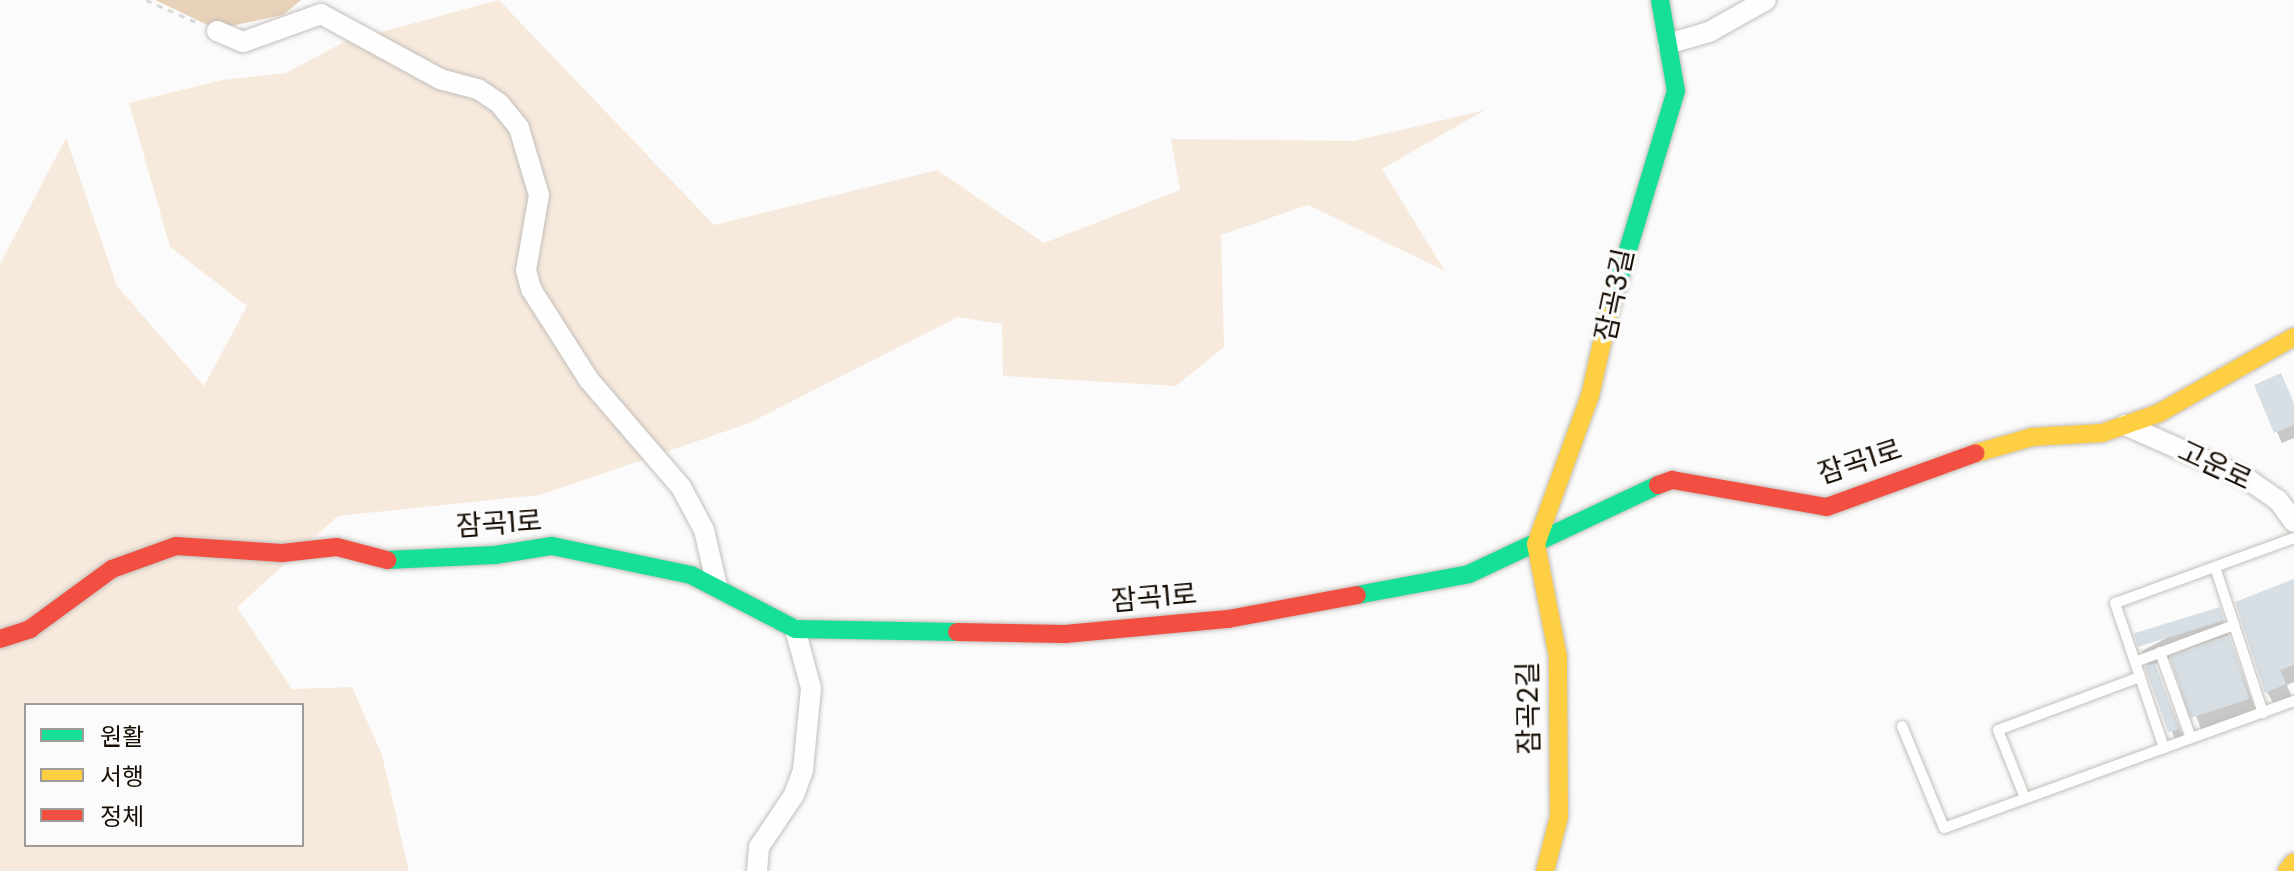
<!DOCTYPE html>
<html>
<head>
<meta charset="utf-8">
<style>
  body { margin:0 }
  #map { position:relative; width:2294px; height:871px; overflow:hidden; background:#fbfbfb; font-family:Poppins,"Noto Sans KR",sans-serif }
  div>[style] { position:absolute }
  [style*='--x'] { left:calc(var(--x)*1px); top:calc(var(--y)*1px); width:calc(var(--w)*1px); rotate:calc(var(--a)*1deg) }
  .green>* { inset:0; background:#f7eadd }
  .water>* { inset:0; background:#e7d1b9 }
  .shadow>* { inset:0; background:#0003 }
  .building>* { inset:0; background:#d7dfe4; transform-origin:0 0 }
  .path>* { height:3px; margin-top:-1.5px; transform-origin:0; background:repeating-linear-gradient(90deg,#d8d8d7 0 6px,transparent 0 12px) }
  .roads { filter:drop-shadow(0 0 2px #c3beb9) drop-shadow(0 0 2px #c3beb9) }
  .lane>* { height:10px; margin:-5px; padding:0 5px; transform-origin:5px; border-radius:5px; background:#fefefe }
  .street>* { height:20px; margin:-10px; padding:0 10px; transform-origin:10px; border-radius:10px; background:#fefefe }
  .fast>* { height:18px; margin:-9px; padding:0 9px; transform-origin:9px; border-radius:9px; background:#16e098 }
  .slow>* { height:18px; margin:-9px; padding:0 9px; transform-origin:9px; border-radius:9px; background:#ffcf43 }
  .jam>* { height:18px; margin:-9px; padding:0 9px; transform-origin:9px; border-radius:9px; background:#f24e42 }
  span { translate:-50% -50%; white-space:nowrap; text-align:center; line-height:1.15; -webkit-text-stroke:7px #fbfbfb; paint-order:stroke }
  .street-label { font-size:28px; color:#170e04 }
  .legend { position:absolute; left:24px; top:703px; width:280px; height:144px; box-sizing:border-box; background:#fbfbfb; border:2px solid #a09c98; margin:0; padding:10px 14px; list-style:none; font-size:24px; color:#170e04 }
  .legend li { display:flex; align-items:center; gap:16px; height:40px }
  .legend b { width:40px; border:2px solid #a09c98 }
</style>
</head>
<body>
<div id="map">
  <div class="green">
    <i style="clip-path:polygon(evenodd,499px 0,714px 225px,937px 170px,1044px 243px,1180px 190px,1171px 139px,1354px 141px,1485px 110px,1382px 169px,1445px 271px,1308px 205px,1221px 235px,1224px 347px,1176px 386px,1003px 376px,1002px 324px,958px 317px,747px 424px,540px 495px,338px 516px,237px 607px,292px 689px,352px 687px,382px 755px,409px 871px,0 871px,0 264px,66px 138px,117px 286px,204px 386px,247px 306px,170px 247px,129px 103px,222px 80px,286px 73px,344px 42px,499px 0,26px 705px,302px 705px,302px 845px,26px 845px,26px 705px)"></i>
  </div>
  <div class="water">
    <i style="clip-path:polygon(155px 0,301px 0,283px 15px,216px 29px)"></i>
  </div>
  <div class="shadow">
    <i style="clip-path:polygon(2256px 386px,2294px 404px,2294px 438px,2282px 443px)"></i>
    <i style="clip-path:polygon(2294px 580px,2294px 682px,2287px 685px,2292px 698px,2275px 706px,2267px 692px)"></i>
    <i style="clip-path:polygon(2219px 610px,2257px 714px,2204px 736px,2172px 657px,2154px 664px,2186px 744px,2178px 748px,2142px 651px)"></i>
  </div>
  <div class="building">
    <i style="clip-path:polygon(2281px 373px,2294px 403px,2294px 425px,2274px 433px,2254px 385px)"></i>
    <i style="clip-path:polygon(2294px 579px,2294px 665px,2280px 670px,2286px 684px,2265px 693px,2235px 602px)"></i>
    <i style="left:2220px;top:607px;width:14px;height:90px;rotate:73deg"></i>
    <i style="left:2229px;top:635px;width:67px;height:63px;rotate:72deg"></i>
    <i style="left:2155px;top:663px;width:70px;height:11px;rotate:70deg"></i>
  </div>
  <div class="path">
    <i style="--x:146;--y:0;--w:60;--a:23.6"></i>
  </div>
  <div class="roads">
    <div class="lane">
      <i style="--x:2294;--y:538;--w:190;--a:160"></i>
      <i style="--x:2115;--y:603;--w:153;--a:71.3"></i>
      <i style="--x:2164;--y:748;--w:138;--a:-19.9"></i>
      <i style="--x:2215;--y:567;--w:154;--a:71.8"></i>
      <i style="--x:2160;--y:652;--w:91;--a:70.2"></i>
      <i style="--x:2135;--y:662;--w:106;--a:-20.5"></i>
      <i style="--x:1902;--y:726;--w:110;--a:67.6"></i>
      <i style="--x:1944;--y:828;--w:234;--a:-20"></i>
      <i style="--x:2025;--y:798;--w:73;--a:-111.7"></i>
      <i style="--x:1998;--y:730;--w:152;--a:-20.5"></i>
    </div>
    <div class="street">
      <i style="--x:217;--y:31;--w:28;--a:23"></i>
      <i style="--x:243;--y:42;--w:83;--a:-19.7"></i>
      <i style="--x:321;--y:14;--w:136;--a:28.6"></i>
      <i style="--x:440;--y:79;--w:39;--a:15"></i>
      <i style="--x:478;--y:89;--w:25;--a:34"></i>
      <i style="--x:499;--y:103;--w:32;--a:51"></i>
      <i style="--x:519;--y:128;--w:70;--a:73.4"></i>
      <i style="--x:539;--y:195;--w:76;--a:99.8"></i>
      <i style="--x:526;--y:270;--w:20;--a:75"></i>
      <i style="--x:531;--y:289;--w:108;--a:57.5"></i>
      <i style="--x:589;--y:380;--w:141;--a:49.3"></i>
      <i style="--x:681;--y:487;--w:49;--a:61.9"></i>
      <i style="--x:704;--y:530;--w:57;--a:76.9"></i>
      <i style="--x:1668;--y:44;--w:43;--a:-16.3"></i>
      <i style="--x:1709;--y:32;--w:65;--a:-29.3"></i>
      <i style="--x:2125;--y:425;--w:132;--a:23.7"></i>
      <i style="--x:2246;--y:478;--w:39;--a:35"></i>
      <i style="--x:2278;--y:500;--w:27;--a:54"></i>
      <i style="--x:757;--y:871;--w:24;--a:-85"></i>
      <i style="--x:759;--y:847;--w:63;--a:-56.1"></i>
      <i style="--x:794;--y:795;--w:27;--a:-70"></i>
      <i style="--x:803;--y:770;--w:82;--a:-84.4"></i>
      <i style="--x:811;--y:688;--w:61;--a:-105.2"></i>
    </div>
    <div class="fast">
      <i style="--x:1608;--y:316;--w:235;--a:-73.2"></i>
      <i style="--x:1676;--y:91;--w:92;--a:-100"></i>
      <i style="--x:387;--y:560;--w:108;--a:-2.7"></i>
      <i style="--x:495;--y:555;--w:58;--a:-9"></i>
      <i style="--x:552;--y:546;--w:142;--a:11.8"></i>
      <i style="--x:691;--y:575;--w:117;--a:27.4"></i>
      <i style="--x:795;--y:629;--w:162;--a:1.1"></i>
      <i style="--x:1357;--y:595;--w:114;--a:-10.6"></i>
      <i style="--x:1469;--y:574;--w:209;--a:-25.2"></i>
    </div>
    <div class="slow">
      <i style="--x:1976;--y:453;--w:58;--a:-15.9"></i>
      <i style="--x:2032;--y:437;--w:70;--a:-3.3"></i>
      <i style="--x:2102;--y:433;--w:60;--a:-19.3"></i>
      <i style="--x:2159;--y:413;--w:155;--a:-29.4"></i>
      <i style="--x:1545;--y:871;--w:56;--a:-75.5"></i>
      <i style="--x:1559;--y:817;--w:160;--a:-90.4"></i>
      <i style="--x:1558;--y:657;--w:115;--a:-101"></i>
      <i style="--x:1536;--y:544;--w:158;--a:-70"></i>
      <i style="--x:1590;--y:396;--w:82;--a:-77.3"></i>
      <i style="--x:2287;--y:871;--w:11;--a:-52"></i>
    </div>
    <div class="jam">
      <i style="--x:1658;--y:485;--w:15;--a:-20"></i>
      <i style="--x:1672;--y:480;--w:157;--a:9.9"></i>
      <i style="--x:1827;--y:507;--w:158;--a:-19.9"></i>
      <i style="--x:957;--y:632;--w:108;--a:1.1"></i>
      <i style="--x:1065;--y:634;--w:164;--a:-5.3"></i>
      <i style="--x:1228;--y:619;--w:131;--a:-10.5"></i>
      <i style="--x:0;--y:639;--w:32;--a:-18"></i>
      <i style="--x:30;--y:629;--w:102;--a:-36.2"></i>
      <i style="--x:112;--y:569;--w:68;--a:-19.8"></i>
      <i style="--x:176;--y:546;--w:106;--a:3.8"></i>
      <i style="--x:282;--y:553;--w:55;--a:-6.2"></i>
      <i style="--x:337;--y:547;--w:52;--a:14.6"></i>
    </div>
  </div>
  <div class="street-label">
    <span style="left:1615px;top:295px;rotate:-78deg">잠곡3길</span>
    <span style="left:1860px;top:462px;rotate:-18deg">잠곡1로</span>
    <span style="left:2215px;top:466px;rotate:25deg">고운로</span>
    <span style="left:499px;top:524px;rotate:-4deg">잠곡1로</span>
    <span style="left:1154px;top:598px;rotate:-5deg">잠곡1로</span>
    <span style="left:1529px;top:708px;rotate:-91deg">잠곡2길</span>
  </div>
  <ul class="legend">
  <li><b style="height:10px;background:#16e098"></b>원활</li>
  <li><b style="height:10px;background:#ffcf43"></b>서행</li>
  <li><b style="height:10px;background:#f24e42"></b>정체</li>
  </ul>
</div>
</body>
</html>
